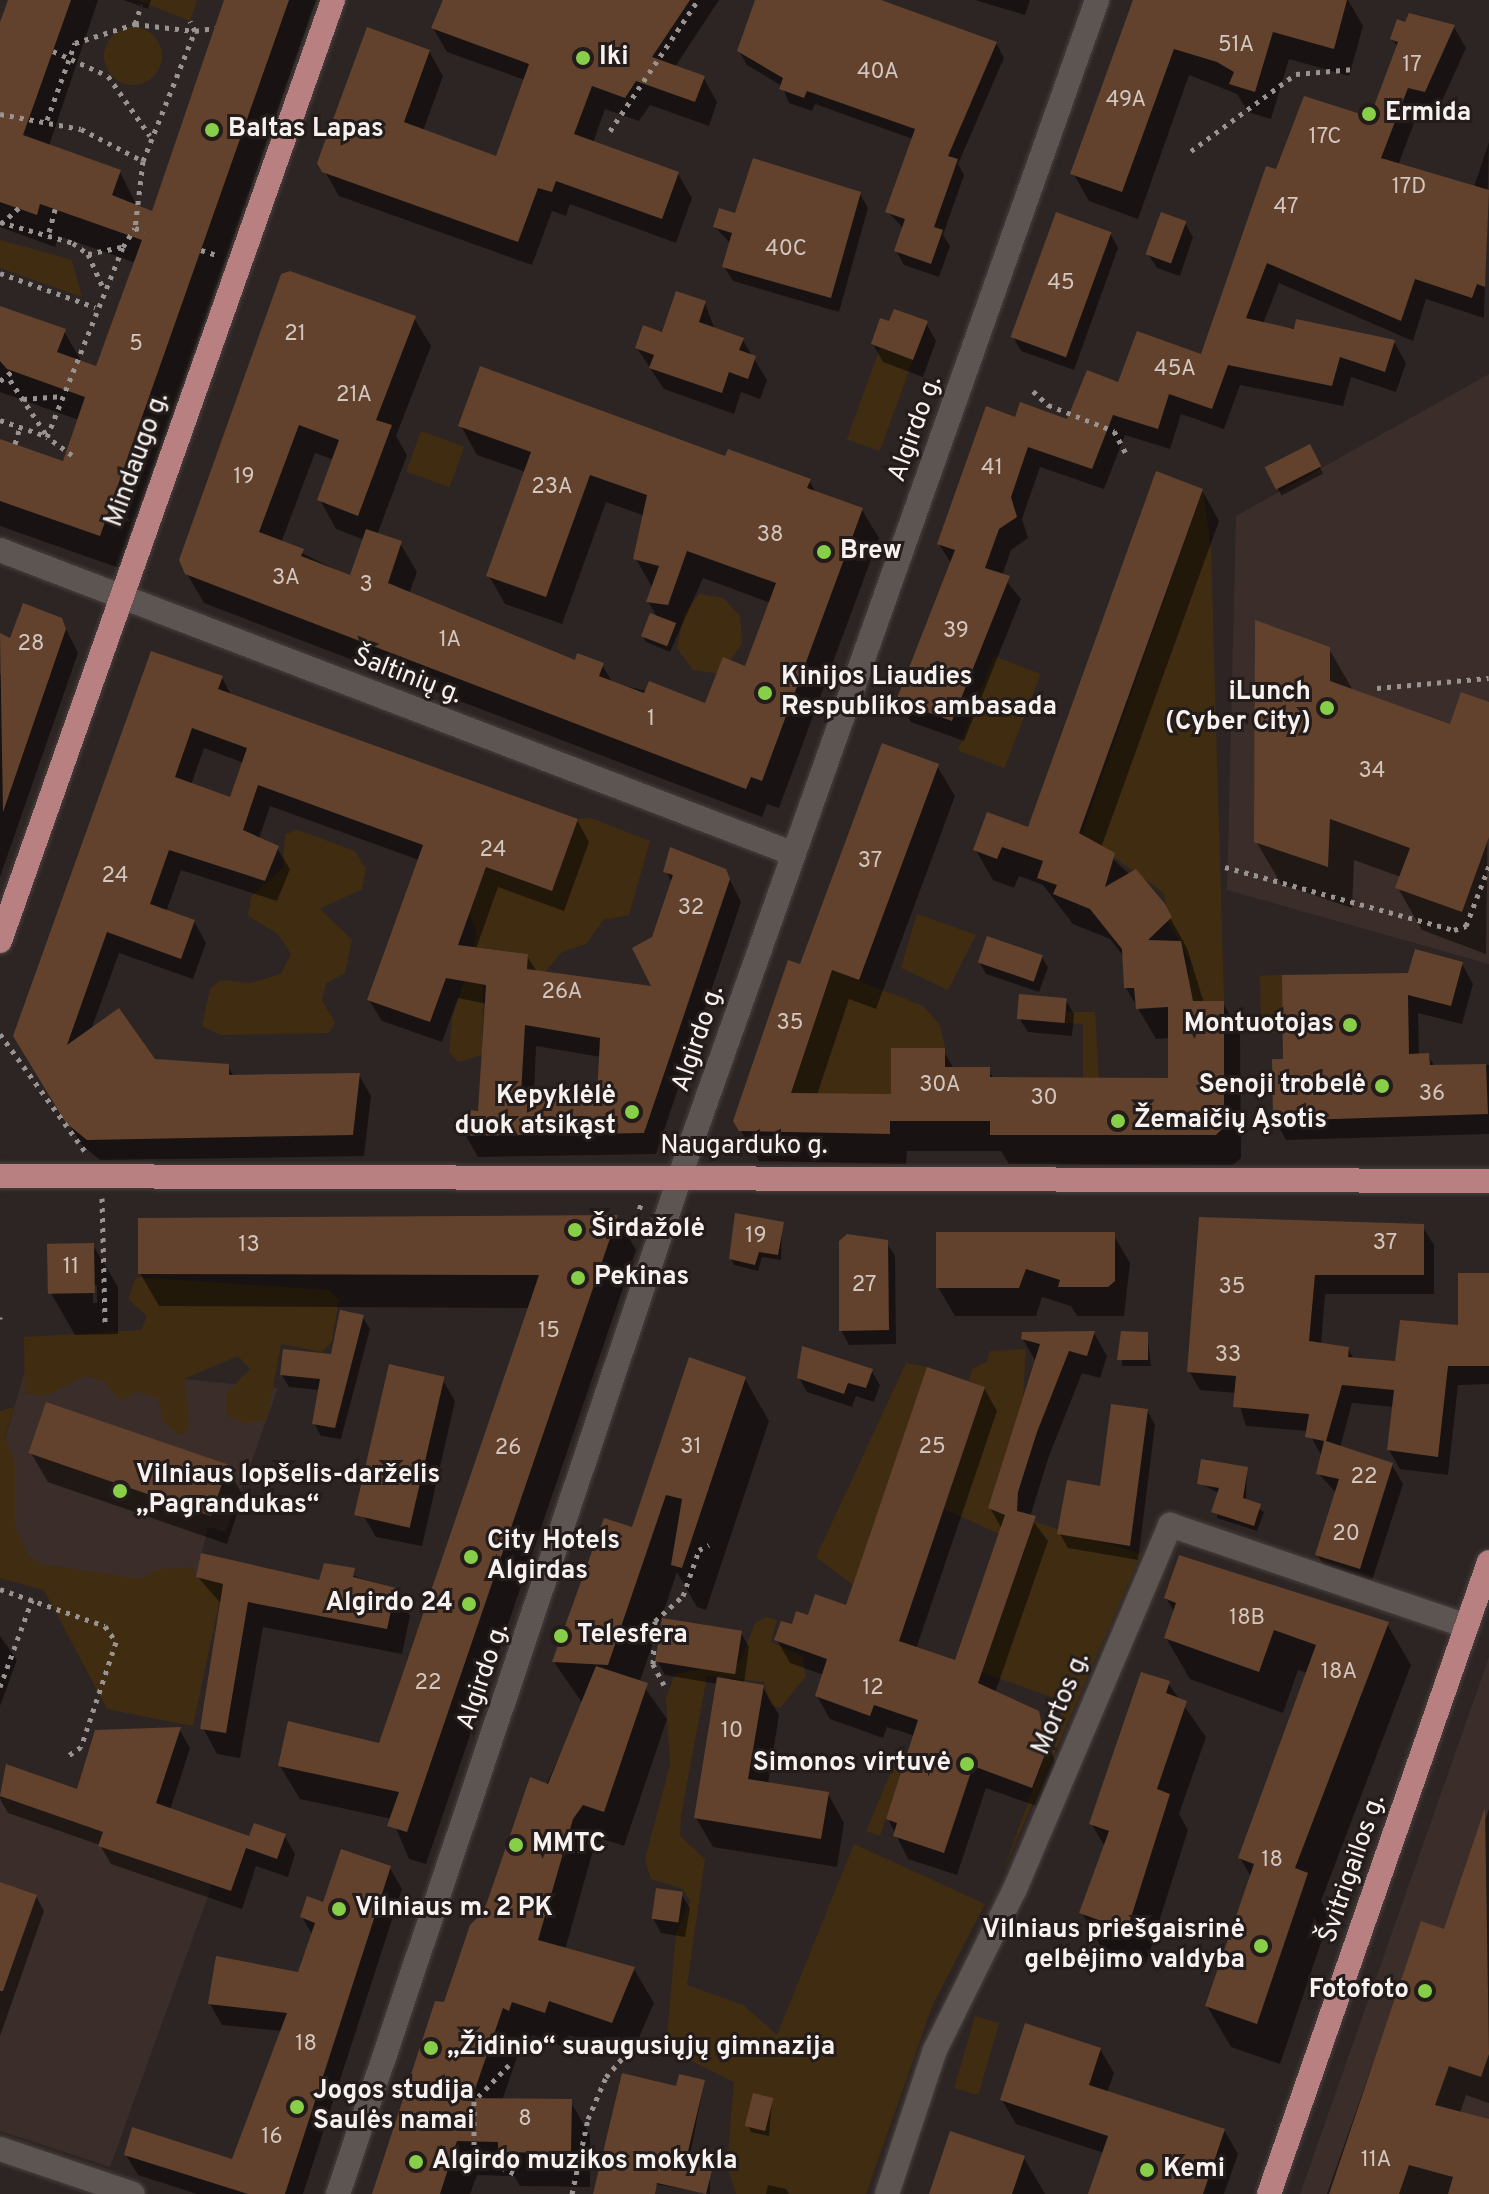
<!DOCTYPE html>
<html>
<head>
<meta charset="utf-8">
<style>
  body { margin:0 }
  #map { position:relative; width:1489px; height:2194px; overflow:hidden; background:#2d2523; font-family:Overpass,sans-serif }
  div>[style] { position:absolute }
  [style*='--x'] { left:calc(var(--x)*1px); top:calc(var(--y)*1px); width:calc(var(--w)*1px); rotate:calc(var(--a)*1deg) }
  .built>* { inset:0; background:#3b2d29 }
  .green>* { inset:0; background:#402d11; transform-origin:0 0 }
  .round { border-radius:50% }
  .shadow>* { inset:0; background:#0007; transform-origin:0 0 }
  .building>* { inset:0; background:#62422c; transform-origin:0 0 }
  .path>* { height:5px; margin-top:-2.5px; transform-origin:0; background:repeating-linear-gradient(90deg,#999391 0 4px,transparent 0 10px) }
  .roads { filter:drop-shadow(0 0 2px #47403e) drop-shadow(0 0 2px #47403e) }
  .minor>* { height:24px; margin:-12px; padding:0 12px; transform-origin:12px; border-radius:12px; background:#5d5552 }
  .major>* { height:24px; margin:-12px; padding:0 12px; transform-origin:12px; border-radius:12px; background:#b88081 }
  .dots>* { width:22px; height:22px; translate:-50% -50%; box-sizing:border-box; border:4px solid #231c1a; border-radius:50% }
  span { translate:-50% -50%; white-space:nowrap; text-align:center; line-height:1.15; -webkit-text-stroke:6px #231c1a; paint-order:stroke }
  .number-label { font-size:22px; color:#d2c6bf }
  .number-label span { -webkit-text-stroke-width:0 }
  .poi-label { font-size:26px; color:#f7f2f0; font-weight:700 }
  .left { translate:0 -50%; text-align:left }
  .right { translate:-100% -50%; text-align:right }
  .street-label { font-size:26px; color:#f7f2f0 }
</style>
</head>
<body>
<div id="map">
  <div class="built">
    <i style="clip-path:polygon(1489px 374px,1489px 964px,1227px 890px,1236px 516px)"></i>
    <i style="clip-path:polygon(27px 1364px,278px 1388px,226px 1532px,208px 1527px,206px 1536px,196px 1577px,215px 1634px,0 1559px,0 1456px)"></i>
    <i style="clip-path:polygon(1489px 1657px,1489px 2194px,1300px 2194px)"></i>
    <i style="clip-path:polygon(0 1796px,103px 1832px,99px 1846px,212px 1885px,110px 2167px,0 2131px)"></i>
  </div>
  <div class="green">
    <i style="clip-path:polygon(137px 0,195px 0,197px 1px,190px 21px)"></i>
    <i class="round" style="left:104px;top:27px;width:58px;height:58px"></i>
    <i style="clip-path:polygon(0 240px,72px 260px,82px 297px,0 268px)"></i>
    <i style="left:880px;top:348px;width:35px;height:97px;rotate:20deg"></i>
    <i style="left:421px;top:431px;width:46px;height:43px;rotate:20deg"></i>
    <i style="clip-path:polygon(1203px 489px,1211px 550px,1224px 1001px,1185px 1001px,1191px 963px,1168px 920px,1164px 893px,1082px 834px)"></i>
    <i style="clip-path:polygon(699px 594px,723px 598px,740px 616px,742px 643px,721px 674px,693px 670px,677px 648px,684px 614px)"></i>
    <i style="left:994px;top:656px;width:50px;height:101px;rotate:21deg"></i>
    <i style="clip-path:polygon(591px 818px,650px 841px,629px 915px,603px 920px,586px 944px,562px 952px,545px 972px,527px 969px,528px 954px,484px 948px,482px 1055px,458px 1062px,449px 1052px,452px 1018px,471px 960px,476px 931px,469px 913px,486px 867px,552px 891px,578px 819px)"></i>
    <i style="clip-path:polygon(298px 830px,355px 851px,366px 869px,362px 889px,320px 909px,352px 940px,345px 973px,326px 983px,322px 1001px,335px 1022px,329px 1033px,221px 1035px,202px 1026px,210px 989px,221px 980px,251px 983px,281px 974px,291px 954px,278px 934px,248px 916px,251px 897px,283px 867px,285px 834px)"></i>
    <i style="clip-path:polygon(917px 914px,976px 935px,948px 990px,901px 968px)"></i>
    <i style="clip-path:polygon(832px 970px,923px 1006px,940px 1025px,945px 1048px,891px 1049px,891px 1094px,776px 1098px)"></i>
    <i style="left:1282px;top:975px;width:58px;height:22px;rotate:89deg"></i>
    <i style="clip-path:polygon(1066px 1012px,1095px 1012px,1099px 1078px,1083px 1078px,1083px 1024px,1065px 1023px)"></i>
    <i style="clip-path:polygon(136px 1277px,328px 1290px,339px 1299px,332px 1341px,322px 1352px,281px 1344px,267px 1419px,246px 1424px,227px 1416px,225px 1395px,250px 1369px,238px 1356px,184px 1379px,189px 1421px,186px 1433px,178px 1434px,163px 1421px,158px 1398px,137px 1392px,120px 1401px,104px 1381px,85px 1376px,46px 1396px,25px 1393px,24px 1337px,141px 1330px,147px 1316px,128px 1299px)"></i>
    <i style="clip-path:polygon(1026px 1349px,1023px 1398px,988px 1508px,1141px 1554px,1002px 1874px,1065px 1702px,982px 1672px,1026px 1546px,944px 1509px,985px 1387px,969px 1381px,972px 1369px,987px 1362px,990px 1351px)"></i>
    <i style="clip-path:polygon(906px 1363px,927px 1367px,853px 1585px,816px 1557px)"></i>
    <i style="clip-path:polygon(14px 1407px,5px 1437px,15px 1460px,15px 1527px,28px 1555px,40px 1564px,140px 1579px,158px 1569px,193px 1567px,196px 1577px,223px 1584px,193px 1726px,107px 1709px,44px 1590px,0 1578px,0 1411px)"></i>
    <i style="clip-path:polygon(766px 1617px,777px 1620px,771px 1642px,802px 1656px,806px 1676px,780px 1708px,770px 1705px,764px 1682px,707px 1676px,681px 1816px,680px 1836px,705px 1859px,687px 1985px,743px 2005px,777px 2035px,854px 1844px,985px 1904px,933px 2004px,866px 2194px,736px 2194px,727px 2165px,734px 2082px,666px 2048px,676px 1933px,690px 1901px,683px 1889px,651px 1879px,645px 1859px,670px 1765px,666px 1698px,675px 1674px,740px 1662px,755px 1623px)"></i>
    <i style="clip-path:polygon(893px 1767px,902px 1771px,880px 1836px,866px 1831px)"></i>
    <i style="left:975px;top:2016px;width:25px;height:75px;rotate:16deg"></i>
  </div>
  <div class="shadow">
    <i style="clip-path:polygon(13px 0,98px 0,49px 146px,120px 172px,138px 208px,154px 214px,225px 0,316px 0,119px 568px,0 526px,0 440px,64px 464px,79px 420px,0 392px,0 308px,64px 331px,83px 364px,98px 369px,136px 263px,59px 236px,55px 247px,0 227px,0 34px)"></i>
    <i style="clip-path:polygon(123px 0,151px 0,148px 9px)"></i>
    <i style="clip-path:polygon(445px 0,719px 0,675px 67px,703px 77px,717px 102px,709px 126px,650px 105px,639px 121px,605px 109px,593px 143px,678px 174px,692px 198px,676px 243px,570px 204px,566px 216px,552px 211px,532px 265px,339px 196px,320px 163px,429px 51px,443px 76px,423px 131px,497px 158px,525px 80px,447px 52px,433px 28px)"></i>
    <i style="clip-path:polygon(757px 0,876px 0,996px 43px,1004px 58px,958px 164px,964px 175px,943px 235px,950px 246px,939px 277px,904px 265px,896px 251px,904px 229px,888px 212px,913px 139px,815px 104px,812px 111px,789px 103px,782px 86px,747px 65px,739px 51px)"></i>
    <i style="clip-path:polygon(975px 0,1030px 0,1025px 15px)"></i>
    <i style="clip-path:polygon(1136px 0,1348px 0,1363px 26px,1349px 76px,1289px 59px,1271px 119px,1248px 112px,1237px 94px,1189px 75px,1138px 219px,1089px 201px,1073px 173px)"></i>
    <i style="clip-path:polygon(1454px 27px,1466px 48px,1437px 112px,1420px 108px,1398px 165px,1474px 187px,1489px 142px,1484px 318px,1426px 299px,1413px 341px,1279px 283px,1263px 324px,1394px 342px,1406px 363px,1396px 392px,1351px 377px,1343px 406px,1240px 385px,1224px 429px,1181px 414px,1170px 449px,1125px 435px,1104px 489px,1040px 467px,1022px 519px,1028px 538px,1011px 550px,1002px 576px,1021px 599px,964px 741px,911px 722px,899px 701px,952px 565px,939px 544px,1016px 419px,1068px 421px,1120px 385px,1202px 356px,1277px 172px,1371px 120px,1398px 48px,1392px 38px)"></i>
    <i style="clip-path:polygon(860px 194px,868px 208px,839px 312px,733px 281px,724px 267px,731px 244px,715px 227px,736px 215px)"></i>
    <i style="clip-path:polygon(1185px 223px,1193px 237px,1180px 276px,1157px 268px,1148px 254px)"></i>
    <i style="clip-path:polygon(1110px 233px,1118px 248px,1074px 370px,1021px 351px,1013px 336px)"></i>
    <i style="clip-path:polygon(evenodd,282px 276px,414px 318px,431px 346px,396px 436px,407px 455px,377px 535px,400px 543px,417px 572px,409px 594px,576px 663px,602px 665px,613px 683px,706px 705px,746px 668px,771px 603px,703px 578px,670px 652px,646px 642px,643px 636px,658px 618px,648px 602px,653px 589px,636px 559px,645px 516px,606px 502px,562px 624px,505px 604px,489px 576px,526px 472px,477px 455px,461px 426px,726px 459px,809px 480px,816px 493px,862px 510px,879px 538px,779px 808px,767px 804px,762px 817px,204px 603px,187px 574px,282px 276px,315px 453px,334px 460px,320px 500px,336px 529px,365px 540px,351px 577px,281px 543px,315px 453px)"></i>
    <i style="clip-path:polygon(705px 303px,715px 330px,742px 339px,767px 380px,760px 399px,741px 392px,734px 414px,664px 389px,637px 348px)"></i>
    <i style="clip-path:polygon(926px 323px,936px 341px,923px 377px,883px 362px,873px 344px,891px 324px)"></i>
    <i style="left:1309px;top:447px;width:30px;height:47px;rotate:62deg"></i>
    <i style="clip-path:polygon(1202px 490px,1219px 521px,1101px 848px,1163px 905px,1187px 948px,1204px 1003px,1223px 1003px,1240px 1033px,1241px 1158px,1233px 1165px,1009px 1164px,1001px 1151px,907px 1151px,906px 1164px,759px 1161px,735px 1121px,802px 967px,937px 766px,955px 796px,876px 1009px,849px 999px,817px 1095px,893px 1096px,943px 1050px,954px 1069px,988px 1069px,994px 1080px,1170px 1080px,1170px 1038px,1156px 1039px,1126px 988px,1124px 957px,1110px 939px,1073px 924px,1043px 885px,1019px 876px,1014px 888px,993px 880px,975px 849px,1029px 830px)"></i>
    <i style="clip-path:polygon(61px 619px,78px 653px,0 877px,0 674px,9px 676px)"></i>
    <i style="clip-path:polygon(1329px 649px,1354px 692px,1451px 727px,1489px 705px,1486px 954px,1422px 930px,1398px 888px,1401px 877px,1354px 860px,1352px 908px,1281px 884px,1256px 841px)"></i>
    <i style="clip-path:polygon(evenodd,152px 653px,222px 678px,232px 696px,577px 820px,589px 842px,564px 911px,498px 887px,476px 949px,527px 956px,537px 972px,654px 989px,654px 939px,672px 883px,666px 871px,725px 870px,741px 902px,656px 1154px,478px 1157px,466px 1136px,480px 1113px,487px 1004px,458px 998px,442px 1042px,382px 1021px,369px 1000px,419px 860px,270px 806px,259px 839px,277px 848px,290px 869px,277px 901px,181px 870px,166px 912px,194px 921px,206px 943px,193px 979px,119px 953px,91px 1030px,154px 1061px,228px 1066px,234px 1077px,359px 1075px,371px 1096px,364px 1156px,100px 1160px,81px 1144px,28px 1058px,152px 653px,204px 748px,244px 763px,231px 800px,191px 785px,204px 748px,152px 653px,536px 1046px,601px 1057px,598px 1097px,534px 1096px,536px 1046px)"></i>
    <i style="clip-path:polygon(1041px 956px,1048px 967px,1039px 992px,986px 974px,980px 963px)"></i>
    <i style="clip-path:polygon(1462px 964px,1473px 984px,1462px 1024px,1418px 1013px,1419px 1055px,1428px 1055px,1435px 1067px,1489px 1065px,1489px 1134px,1286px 1140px,1275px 1120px,1285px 1061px,1410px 975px)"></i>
    <i style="clip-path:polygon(1066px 1000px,1074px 1014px,1072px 1036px,1028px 1032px,1019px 1018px)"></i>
    <i style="clip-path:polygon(617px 1217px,636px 1250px,426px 1864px,409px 1859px,392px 1819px,300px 1799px,280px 1766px,381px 1746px,530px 1308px,159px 1306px,140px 1273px)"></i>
    <i style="clip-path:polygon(1201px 1219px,1422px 1226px,1434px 1245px,1434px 1294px,1325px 1294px,1321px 1345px,1348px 1349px,1354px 1359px,1397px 1363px,1460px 1328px,1489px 1275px,1489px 1384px,1458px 1385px,1448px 1475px,1400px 1469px,1389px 1450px,1394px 1407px,1352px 1403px,1340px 1448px,1392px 1465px,1403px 1484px,1370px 1587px,1328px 1573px,1317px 1554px,1337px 1494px,1318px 1473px,1322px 1457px,1308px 1431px,1246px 1426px,1236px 1393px,1200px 1390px,1189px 1371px)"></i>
    <i style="clip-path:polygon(782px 1224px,781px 1260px,762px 1257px,758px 1271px,734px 1265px,731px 1259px)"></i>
    <i style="clip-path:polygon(1113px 1234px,1130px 1263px,1124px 1316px,1077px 1316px,1071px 1306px,1042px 1297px,1036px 1316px,955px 1316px,938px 1287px)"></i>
    <i style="clip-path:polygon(886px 1242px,895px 1256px,896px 1344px,849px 1345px,841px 1330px)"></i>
    <i style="clip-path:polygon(evenodd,93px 1245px,118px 1287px,118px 1334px,75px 1335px,51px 1293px,93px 1245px,93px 1285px,97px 1285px,97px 1303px,93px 1303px,93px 1285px)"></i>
    <i style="clip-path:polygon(362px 1316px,370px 1329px,341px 1439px,321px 1436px,314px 1423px,320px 1390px,289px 1387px,282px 1375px,333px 1356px)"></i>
    <i style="clip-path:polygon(1094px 1333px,1107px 1356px,1100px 1378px,1082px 1373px,1049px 1456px,1030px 1517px,1048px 1541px,995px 1693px,1038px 1713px,1059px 1773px,1045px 1809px,986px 1788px,957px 1875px,908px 1859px,888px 1819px,915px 1736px,887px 1727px,883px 1738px,830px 1719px,817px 1696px,824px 1675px,790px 1663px,777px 1640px,809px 1618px,847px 1607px,984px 1388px,997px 1411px,916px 1649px,956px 1663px,1002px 1529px,990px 1508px,1036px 1362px,1023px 1339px)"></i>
    <i style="clip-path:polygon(1122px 1333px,1147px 1334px,1151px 1366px,1122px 1366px)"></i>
    <i style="clip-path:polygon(871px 1370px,880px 1385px,874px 1402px,856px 1396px,852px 1407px,807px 1392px,799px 1378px)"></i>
    <i style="clip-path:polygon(442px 1379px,455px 1401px,422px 1546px,376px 1537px,363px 1515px)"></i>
    <i style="clip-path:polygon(745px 1379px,769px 1421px,706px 1610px,697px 1607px,677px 1572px,640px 1681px,667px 1719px,624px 1846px,603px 1839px,592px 1854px,565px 1950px,634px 1969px,654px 2003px,631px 2056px,569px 2035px,565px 2047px,532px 2035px,529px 2044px,522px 2042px,502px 2101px,570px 2101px,590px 2135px,590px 2187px,520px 2186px,514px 2176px,477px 2175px,470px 2194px,374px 2194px,446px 2004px,583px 1704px,554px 1662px,633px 1530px)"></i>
    <i style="clip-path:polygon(1147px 1410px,1155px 1425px,1138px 1560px,1068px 1548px,1060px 1534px,1101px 1488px)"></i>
    <i style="clip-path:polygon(31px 1453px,227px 1467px,243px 1496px,227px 1544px,48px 1482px)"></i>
    <i style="clip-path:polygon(1247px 1469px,1246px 1501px,1264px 1512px,1257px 1531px,1217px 1518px,1219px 1493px,1199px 1483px)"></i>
    <i style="clip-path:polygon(325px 1566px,395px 1590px,410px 1616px,402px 1654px,263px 1627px,240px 1758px,217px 1754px,203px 1728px,222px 1605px,198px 1577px,321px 1582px)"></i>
    <i style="clip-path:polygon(1166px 1598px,1387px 1624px,1411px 1665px,1321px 1901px,1330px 1916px,1280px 2064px,1231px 2047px,1207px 2006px,1251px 1877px,1240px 1858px,1307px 1673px,1298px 1670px,1283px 1713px,1190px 1679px,1166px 1638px,1175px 1613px)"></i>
    <i style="clip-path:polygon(741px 1633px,749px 1647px,744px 1683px,762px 1686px,779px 1715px,768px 1784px,828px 1794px,844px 1823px,837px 1867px,713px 1847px,696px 1818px,718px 1684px,665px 1675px,657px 1661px)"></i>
    <i style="clip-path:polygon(0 1636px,17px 1660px,0 1706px)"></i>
    <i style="clip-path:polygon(1168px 1683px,1206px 1737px,1179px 1814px,1188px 1830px,1146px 1963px,1101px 1947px,1082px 1913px,1105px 1847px,1091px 1823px)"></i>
    <i style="clip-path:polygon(179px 1729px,190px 1748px,170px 1810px,251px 1838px,284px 1835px,295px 1854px,288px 1877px,256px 1866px,242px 1909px,111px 1864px,100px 1845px,8px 1813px,0 1799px,7px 1767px,79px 1792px)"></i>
    <i style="clip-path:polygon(1489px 1809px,1489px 2103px,1466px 2095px,1460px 2113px,1489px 2121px,1489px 2194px,1327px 2194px,1422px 1924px,1446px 1932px)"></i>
    <i style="clip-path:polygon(390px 1868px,402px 1889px,303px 2194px,197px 2194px,138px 2175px,126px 2155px,233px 2162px,282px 2031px,222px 2025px,210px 2004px,300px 1974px,313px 1936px,302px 1917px)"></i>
    <i style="clip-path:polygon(0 1884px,36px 1896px,44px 1911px,0 2036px)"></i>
    <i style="clip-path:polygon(681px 1894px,690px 1908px,685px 1937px,661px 1933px,653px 1918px)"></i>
    <i style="clip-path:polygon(1100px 2049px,1114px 2073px,1107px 2093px,1224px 2130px,1238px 2154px,1224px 2194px,1090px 2194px,1104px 2153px,1016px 2124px,1002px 2100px)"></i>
    <i style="clip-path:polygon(704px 2082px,688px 2167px,710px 2172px,710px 2194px,605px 2175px,677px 2089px)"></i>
    <i style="clip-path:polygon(772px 2100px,769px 2136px,751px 2132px,748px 2125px)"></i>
    <i style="clip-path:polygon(1024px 2158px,1045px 2194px,931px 2194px)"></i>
    <i style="clip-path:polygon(768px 2185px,786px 2189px,789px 2194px,766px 2194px)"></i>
  </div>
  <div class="building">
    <i style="clip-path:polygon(8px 0,71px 0,23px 135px,121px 170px,112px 195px,152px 211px,224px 0,289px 0,100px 536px,0 501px,0 439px,63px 461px,85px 397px,7px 369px,0 361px,0 306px,66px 329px,57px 352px,96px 366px,142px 240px,40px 204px,37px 215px,0 202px,0 22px)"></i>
    <i style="clip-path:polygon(443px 0,690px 0,652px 57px,705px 76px,695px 102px,636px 81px,625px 98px,592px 86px,574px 134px,679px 172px,662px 219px,556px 181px,552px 192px,538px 188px,518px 242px,322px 172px,317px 163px,367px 27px,430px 50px,404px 122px,496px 156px,529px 64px,431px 28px)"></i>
    <i style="clip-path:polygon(755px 0,881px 0,997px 42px,948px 156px,958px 159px,934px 227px,943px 230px,931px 264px,894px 251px,905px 219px,885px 212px,915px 129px,807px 91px,804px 98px,779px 89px,783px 78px,737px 51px)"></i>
    <i style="clip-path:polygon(1133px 0,1347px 0,1334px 49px,1273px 32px,1255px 92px,1229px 84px,1234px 72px,1217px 62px,1174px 49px,1122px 192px,1070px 174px)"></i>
    <i style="clip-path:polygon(1409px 13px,1455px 25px,1425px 92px,1408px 88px,1381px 158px,1489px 190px,1485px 287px,1477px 284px,1472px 298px,1415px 279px,1401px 321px,1267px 263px,1246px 318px,1294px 329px,1296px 319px,1395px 340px,1385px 372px,1340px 357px,1332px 386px,1228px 365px,1212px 409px,1169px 394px,1158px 429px,1113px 415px,1092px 469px,1028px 447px,1011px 497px,1017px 517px,999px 529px,985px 568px,1010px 576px,952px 721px,896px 701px,955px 550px,937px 544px,986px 406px,1015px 417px,1020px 402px,1067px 419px,1087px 370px,1118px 382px,1137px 331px,1201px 354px,1266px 166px,1276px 169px,1304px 96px,1370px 117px,1398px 42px,1390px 39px,1397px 19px,1405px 22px)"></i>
    <i style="clip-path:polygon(753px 158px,861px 192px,831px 298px,722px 267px,732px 233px,713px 227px,719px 208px,735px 213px)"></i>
    <i style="left:1056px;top:212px;width:59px;height:133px;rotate:20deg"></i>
    <i style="left:1161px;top:212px;width:27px;height:45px;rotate:20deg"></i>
    <i style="clip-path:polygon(290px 271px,416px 316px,376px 420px,392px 425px,358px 516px,317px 500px,339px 440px,299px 425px,259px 532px,304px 549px,301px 556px,350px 575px,366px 529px,402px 541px,388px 583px,575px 660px,577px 653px,604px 663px,599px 676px,644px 693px,649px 681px,705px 703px,723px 657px,745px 666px,776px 583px,687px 551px,668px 605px,646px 602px,659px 566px,633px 559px,647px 495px,590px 475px,546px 597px,486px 576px,531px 452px,458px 426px,480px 366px,725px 456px,728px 449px,811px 479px,807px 488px,863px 508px,762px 781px,751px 777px,746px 789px,185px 574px,179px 560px,281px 274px)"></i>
    <i style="clip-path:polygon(676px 291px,706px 301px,699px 322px,744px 338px,739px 350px,756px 356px,748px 379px,729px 372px,722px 393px,649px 368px,654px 355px,635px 348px,643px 325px,662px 332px)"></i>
    <i style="clip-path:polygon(894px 309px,928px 321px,913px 360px,871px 344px,880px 318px,889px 321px)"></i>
    <i style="left:1310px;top:444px;width:25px;height:51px;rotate:63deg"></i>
    <i style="clip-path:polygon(1156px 471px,1203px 489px,1079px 833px,1115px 853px,1105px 887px,1136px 869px,1165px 904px,1172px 917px,1148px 940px,1181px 941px,1193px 1001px,1224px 1001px,1224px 1127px,1216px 1135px,990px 1135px,990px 1121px,890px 1121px,890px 1134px,739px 1131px,733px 1121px,788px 960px,800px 964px,882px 743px,939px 764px,859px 980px,832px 970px,791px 1093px,891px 1094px,891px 1048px,945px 1048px,945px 1067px,990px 1067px,990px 1077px,1168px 1078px,1168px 1007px,1136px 1009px,1134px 988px,1124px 988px,1122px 949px,1090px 909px,1053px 894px,1057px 885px,1037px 878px,1043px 861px,1002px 847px,997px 859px,973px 850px,987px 812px,1028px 827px)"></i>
    <i style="clip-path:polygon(23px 603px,62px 618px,66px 629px,3px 812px,0 633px,10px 638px)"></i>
    <i style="left:650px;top:613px;width:28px;height:25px;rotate:21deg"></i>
    <i style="clip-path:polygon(1255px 620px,1330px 647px,1330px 681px,1450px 724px,1461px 692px,1489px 702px,1489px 837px,1462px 912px,1395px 888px,1410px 848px,1330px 819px,1328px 867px,1254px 842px)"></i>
    <i style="clip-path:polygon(evenodd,151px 651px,223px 676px,218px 689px,578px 819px,552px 891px,486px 867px,458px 945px,528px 954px,527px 969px,651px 986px,632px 948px,652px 937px,673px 875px,663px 872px,670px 847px,726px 869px,730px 879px,644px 1133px,464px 1136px,467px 1110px,478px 1111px,486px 985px,446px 978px,430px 1022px,367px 1000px,423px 845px,258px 785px,243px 830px,279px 846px,265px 881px,169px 850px,150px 904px,195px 920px,181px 959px,107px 932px,67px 1045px,119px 1008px,155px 1059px,229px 1064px,229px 1075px,360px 1073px,353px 1135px,87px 1140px,66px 1123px,13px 1036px,151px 651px,192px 728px,247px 748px,230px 797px,175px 777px,192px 728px,151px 651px,525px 1025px,600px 1038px,597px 1095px,521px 1094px,525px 1025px)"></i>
    <i style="left:987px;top:936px;width:59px;height:28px;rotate:19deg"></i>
    <i style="clip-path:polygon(1415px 949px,1463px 962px,1451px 1006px,1408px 995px,1409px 1054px,1429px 1053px,1430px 1065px,1486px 1064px,1488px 1114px,1273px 1121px,1272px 1059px,1283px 1059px,1282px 975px,1408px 973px)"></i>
    <i style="left:1019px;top:994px;width:48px;height:25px;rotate:5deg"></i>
    <i style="clip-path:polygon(735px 1213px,784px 1222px,778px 1255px,759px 1252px,755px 1265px,729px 1259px)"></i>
    <i style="clip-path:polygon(618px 1215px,407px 1832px,387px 1826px,399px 1792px,278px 1766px,288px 1721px,379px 1743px,539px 1275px,138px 1274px,138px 1218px)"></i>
    <i style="clip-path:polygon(1199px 1217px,1424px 1224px,1424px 1275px,1315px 1275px,1309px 1341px,1349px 1347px,1348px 1357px,1395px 1361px,1400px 1320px,1458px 1325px,1458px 1273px,1489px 1273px,1489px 1366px,1448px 1366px,1438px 1457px,1387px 1450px,1394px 1390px,1342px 1385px,1326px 1441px,1393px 1463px,1360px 1569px,1315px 1555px,1339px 1479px,1316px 1474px,1324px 1441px,1305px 1437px,1309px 1414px,1233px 1407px,1236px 1376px,1187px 1372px)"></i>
    <i style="clip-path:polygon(936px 1232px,1115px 1232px,1115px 1281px,1108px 1287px,1058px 1287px,1060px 1280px,1026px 1269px,1019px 1288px,936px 1288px)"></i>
    <i style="clip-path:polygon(847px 1234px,888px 1240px,889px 1330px,839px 1331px,839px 1241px)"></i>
    <i style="left:94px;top:1243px;width:50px;height:47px;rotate:89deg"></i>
    <i style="clip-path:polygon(340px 1310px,364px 1315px,335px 1428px,312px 1424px,320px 1379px,280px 1375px,283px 1349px,331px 1354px)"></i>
    <i style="clip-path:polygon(1095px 1331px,1087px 1356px,1069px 1351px,1037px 1432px,1018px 1492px,1017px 1511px,1036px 1516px,978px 1683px,1039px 1711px,1047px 1749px,1032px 1788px,973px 1766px,944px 1853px,893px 1836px,897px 1823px,886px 1819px,918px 1720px,874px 1705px,870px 1716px,815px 1696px,827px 1659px,774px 1640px,781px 1621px,792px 1624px,796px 1611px,808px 1615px,815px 1594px,846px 1605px,927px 1367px,985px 1387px,899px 1641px,955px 1660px,1005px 1515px,988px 1508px,1040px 1344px,1021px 1339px,1022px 1332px)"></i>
    <i style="clip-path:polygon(1121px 1331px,1148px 1332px,1148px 1360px,1117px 1360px)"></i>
    <i style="clip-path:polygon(802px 1346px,873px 1369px,866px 1388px,848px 1383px,844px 1394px,797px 1378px)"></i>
    <i style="clip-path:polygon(689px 1357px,746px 1377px,682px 1568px,671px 1565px,682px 1499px,666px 1495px,608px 1665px,552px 1662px,604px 1518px,632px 1527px)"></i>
    <i style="left:389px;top:1364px;width:57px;height:155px;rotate:13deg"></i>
    <i style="left:46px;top:1402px;width:193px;height:54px;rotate:19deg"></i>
    <i style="clip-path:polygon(1111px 1404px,1148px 1409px,1130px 1546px,1057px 1534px,1067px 1480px,1100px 1486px)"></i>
    <i style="clip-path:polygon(1201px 1459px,1248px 1467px,1243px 1498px,1261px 1504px,1254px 1526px,1211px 1512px,1219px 1488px,1197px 1484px)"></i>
    <i style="clip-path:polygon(201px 1553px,319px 1580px,324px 1563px,355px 1568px,353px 1577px,396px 1588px,387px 1629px,248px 1602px,226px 1733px,200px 1729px,223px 1584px,196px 1577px)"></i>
    <i style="clip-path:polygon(1179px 1555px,1389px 1622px,1295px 1868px,1308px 1873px,1257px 2024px,1205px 2006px,1254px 1864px,1238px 1858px,1316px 1645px,1274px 1630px,1259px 1672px,1164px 1638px,1176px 1603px,1164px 1598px)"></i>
    <i style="left:662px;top:1618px;width:81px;height:44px;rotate:9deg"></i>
    <i style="clip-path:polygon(596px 1666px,648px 1683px,604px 1812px,583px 1805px,573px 1819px,538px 1940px,635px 1967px,612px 2023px,549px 2001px,545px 2013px,512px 2002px,509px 2011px,503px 2008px,472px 2098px,572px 2099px,571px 2153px,498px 2152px,498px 2142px,457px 2141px,440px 2194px,372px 2194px,435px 2001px,444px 2002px,470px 1925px,484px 1911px,530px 1777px,548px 1784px)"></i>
    <i style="clip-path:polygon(1141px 1672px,1170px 1681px,1166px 1693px,1187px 1701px,1157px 1789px,1170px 1794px,1127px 1930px,1079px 1913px,1109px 1831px,1089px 1824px)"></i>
    <i style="clip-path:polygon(717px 1677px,764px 1685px,748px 1779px,829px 1792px,821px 1839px,694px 1818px)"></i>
    <i style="clip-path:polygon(181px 1727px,156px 1803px,249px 1836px,254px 1823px,286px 1834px,277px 1859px,246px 1848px,231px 1891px,98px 1846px,103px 1832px,0 1796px,6px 1764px,77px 1789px,95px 1730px)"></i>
    <i style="clip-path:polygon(1485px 1808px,1489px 2054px,1481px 2077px,1449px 2066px,1435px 2105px,1489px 2119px,1489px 2194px,1448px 2194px,1453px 2177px,1409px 2165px,1399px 2194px,1329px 2194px,1421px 1921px,1444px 1929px)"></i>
    <i style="clip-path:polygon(341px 1849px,391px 1866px,285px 2194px,248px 2194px,124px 2155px,132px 2127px,232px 2159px,287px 2013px,208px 2004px,216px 1956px,298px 1972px,315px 1923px,300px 1917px,307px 1896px,323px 1902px)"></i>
    <i style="clip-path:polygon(0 1882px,37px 1895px,3px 1991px,0 1991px)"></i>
    <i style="left:656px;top:1888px;width:27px;height:31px;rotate:8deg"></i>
    <i style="clip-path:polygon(1025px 2023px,1101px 2048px,1089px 2085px,1225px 2129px,1203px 2194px,1088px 2194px,1108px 2136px,1000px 2100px)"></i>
    <i style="clip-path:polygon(622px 2073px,676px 2086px,679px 2074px,705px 2080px,685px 2164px,712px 2170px,706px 2194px,657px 2183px,655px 2194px,593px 2194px)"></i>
    <i style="left:753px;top:2093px;width:21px;height:34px;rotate:14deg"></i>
    <i style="clip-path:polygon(950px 2131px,1025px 2156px,1012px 2194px,929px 2194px)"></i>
  </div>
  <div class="path">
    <i style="--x:135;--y:24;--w:20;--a:-72"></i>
    <i style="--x:53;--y:51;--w:60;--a:24.4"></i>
    <i style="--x:108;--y:76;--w:73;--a:55"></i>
    <i style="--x:0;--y:114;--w:82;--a:10.5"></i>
    <i style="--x:81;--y:129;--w:70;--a:27.3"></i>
    <i style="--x:143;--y:161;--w:67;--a:96.8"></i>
    <i style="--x:47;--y:120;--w:82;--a:-70"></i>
    <i style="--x:75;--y:43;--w:63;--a:-17.6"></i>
    <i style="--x:135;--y:24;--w:60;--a:6.7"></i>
    <i style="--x:195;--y:31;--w:11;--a:-117"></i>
    <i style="--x:610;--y:131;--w:158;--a:-56.1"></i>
    <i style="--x:1191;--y:151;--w:130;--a:-36.3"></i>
    <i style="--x:1296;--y:74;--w:58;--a:-4.9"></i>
    <i style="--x:143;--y:161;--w:140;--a:-68.2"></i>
    <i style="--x:195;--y:31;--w:20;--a:-9"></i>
    <i style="--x:0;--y:222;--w:76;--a:16"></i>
    <i style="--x:73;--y:243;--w:19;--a:36"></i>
    <i style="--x:88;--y:254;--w:36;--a:66"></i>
    <i style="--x:1;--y:224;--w:24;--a:-42"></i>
    <i style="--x:49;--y:232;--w:24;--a:-75"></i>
    <i style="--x:201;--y:250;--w:19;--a:18"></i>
    <i style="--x:88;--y:254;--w:35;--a:-12"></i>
    <i style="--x:0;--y:273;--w:101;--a:19.7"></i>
    <i style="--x:10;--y:380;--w:67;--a:56.5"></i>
    <i style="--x:0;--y:381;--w:16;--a:-38"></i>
    <i style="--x:1033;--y:391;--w:21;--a:43"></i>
    <i style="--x:1048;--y:405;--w:71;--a:21.5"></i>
    <i style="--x:1114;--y:431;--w:26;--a:62"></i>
    <i style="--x:23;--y:399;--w:40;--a:-4.3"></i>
    <i style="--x:0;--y:420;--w:49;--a:19.2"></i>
    <i style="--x:15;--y:444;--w:18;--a:-74"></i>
    <i style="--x:72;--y:455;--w:31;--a:-144"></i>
    <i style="--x:47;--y:437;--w:205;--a:-68.2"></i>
    <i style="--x:123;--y:247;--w:22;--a:-58"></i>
    <i style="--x:135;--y:228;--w:10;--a:17"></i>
    <i style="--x:122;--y:474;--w:19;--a:18"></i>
    <i style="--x:1377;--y:688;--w:112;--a:-5.1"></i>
    <i style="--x:1225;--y:867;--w:238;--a:15.4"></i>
    <i style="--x:1454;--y:930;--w:13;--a:-18"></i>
    <i style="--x:1466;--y:926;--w:64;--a:-69"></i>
    <i style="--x:0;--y:1034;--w:147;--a:54.1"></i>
    <i style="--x:102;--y:1198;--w:124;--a:88.6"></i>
    <i style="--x:634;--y:1228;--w:26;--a:-74"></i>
    <i style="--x:0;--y:1317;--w:2;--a:90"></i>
    <i style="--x:0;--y:1589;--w:111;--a:19.4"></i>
    <i style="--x:105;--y:1626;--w:19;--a:55"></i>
    <i style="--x:116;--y:1642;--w:111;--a:108.4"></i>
    <i style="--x:81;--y:1747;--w:18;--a:146"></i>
    <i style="--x:664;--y:1685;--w:24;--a:-118"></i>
    <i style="--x:653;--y:1664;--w:43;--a:-87.3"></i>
    <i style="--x:655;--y:1621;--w:38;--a:-42"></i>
    <i style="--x:683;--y:1596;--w:49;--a:-70.8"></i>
    <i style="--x:699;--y:1550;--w:11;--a:-27"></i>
    <i style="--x:0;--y:1687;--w:93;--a:-69.8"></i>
    <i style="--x:509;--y:2065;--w:50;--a:134.2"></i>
    <i style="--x:474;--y:2101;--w:53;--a:90"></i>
    <i style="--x:474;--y:2154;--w:46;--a:26"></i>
    <i style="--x:572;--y:2194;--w:77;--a:-78"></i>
    <i style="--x:588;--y:2119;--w:46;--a:-66.8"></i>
    <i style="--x:606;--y:2077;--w:38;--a:-49"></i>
  </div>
  <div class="roads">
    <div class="minor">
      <i style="--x:0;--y:550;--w:850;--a:20.95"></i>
      <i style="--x:0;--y:2149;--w:140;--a:18.7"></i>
      <i style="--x:338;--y:2194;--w:1114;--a:-71.42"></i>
      <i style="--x:693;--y:1138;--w:1208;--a:-70.45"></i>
      <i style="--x:887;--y:2194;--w:152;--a:-71.6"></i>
      <i style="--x:935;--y:2050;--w:180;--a:-63.6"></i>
      <i style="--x:1015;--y:1889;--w:396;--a:-66.9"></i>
      <i style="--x:1170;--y:1525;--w:314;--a:18.8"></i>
    </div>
    <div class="major">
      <i style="--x:0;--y:941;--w:998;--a:-70.51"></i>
      <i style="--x:0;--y:1176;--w:1489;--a:0.19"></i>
      <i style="--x:1269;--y:2194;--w:669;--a:-70.81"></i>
    </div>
  </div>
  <div class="dots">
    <i style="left:583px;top:58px;background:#88cf49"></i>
    <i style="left:1369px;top:114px;background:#88cf49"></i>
    <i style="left:212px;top:130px;background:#88cf49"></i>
    <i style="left:824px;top:552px;background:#88cf49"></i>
    <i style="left:765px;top:693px;background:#88cf49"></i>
    <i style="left:1327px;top:708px;background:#88cf49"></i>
    <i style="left:1350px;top:1025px;background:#88cf49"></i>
    <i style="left:1382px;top:1086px;background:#88cf49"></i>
    <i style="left:632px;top:1112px;background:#88cf49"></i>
    <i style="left:1118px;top:1121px;background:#88cf49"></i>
    <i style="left:575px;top:1230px;background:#88cf49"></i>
    <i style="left:578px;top:1278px;background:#88cf49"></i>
    <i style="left:120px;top:1491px;background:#88cf49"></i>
    <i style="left:471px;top:1557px;background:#88cf49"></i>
    <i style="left:469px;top:1604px;background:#88cf49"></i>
    <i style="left:561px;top:1636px;background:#88cf49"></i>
    <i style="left:967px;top:1764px;background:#88cf49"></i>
    <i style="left:516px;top:1845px;background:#88cf49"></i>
    <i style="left:339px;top:1909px;background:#88cf49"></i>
    <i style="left:1261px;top:1946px;background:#88cf49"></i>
    <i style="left:1425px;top:1991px;background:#88cf49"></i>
    <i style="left:431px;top:2048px;background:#88cf49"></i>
    <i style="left:297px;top:2107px;background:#88cf49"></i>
    <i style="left:416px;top:2162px;background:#88cf49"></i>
    <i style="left:1147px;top:2170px;background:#88cf49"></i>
  </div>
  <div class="number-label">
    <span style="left:1236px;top:46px">51A</span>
    <span style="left:1412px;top:66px">17</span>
    <span style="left:878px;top:73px">40A</span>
    <span style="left:1126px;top:101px">49A</span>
    <span style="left:1325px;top:138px">17C</span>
    <span style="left:1409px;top:188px">17D</span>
    <span style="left:1286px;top:208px">47</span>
    <span style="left:786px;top:250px">40C</span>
    <span style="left:1061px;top:284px">45</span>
    <span style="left:295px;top:335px">21</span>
    <span style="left:136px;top:345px">5</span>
    <span style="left:1175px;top:370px">45A</span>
    <span style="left:354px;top:396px">21A</span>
    <span style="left:992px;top:469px">41</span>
    <span style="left:244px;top:478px">19</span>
    <span style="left:552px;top:488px">23A</span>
    <span style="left:770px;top:536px">38</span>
    <span style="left:286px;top:579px">3A</span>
    <span style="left:366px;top:586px">3</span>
    <span style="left:956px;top:632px">39</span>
    <span style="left:450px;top:641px">1A</span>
    <span style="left:31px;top:645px">28</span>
    <span style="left:651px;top:720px">1</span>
    <span style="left:1372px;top:772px">34</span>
    <span style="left:493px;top:851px">24</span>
    <span style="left:870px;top:862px">37</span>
    <span style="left:115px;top:877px">24</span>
    <span style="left:691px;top:909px">32</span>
    <span style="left:562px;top:993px">26A</span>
    <span style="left:790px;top:1024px">35</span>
    <span style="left:940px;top:1086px">30A</span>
    <span style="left:1432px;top:1095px">36</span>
    <span style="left:1044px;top:1099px">30</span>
    <span style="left:756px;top:1237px">19</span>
    <span style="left:1385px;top:1244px">37</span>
    <span style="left:249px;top:1246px">13</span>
    <span style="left:71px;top:1268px">11</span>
    <span style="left:864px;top:1286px">27</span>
    <span style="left:1232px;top:1288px">35</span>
    <span style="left:549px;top:1332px">15</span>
    <span style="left:1228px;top:1356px">33</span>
    <span style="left:691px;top:1448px">31</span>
    <span style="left:932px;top:1448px">25</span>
    <span style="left:508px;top:1449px">26</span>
    <span style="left:1364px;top:1478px">22</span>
    <span style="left:1346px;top:1535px">20</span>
    <span style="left:1247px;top:1619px">18B</span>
    <span style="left:1339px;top:1673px">18A</span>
    <span style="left:428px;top:1684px">22</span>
    <span style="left:873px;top:1689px">12</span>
    <span style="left:732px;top:1732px">10</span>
    <span style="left:1272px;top:1861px">18</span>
    <span style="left:306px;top:2045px">18</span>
    <span style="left:525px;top:2120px">8</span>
    <span style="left:272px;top:2138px">16</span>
    <span style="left:1376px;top:2161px">11A</span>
  </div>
  <div class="poi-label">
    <span class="left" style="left:599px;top:58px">Iki</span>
    <span class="left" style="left:1385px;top:114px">Ermida</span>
    <span class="left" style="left:228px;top:130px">Baltas Lapas</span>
    <span class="left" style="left:840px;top:552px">Brew</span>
    <span class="left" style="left:781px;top:693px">Kinijos Liaudies<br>Respublikos ambasada</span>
    <span class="right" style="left:1311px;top:708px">iLunch<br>(Cyber City)</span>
    <span class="right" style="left:1334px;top:1025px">Montuotojas</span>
    <span class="right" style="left:1366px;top:1086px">Senoji trobelė</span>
    <span class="right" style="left:616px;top:1112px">Kepyklėlė<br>duok atsikąst</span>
    <span class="left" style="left:1134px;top:1121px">Žemaičių Ąsotis</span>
    <span class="left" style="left:591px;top:1230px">Širdažolė</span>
    <span class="left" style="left:594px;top:1278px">Pekinas</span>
    <span class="left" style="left:136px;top:1491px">Vilniaus lopšelis-darželis<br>„Pagrandukas“</span>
    <span class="left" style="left:487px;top:1557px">City Hotels<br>Algirdas</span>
    <span class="right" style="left:453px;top:1604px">Algirdo 24</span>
    <span class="left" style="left:577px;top:1636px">Telesfera</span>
    <span class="right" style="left:951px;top:1764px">Simonos virtuvė</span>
    <span class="left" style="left:532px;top:1845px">MMTC</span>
    <span class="left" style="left:355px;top:1909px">Vilniaus m. 2 PK</span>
    <span class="right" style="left:1245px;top:1946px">Vilniaus priešgaisrinė<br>gelbėjimo valdyba</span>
    <span class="right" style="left:1409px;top:1991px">Fotofoto</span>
    <span class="left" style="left:447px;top:2048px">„Židinio“ suaugusiųjų gimnazija</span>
    <span class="left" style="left:313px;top:2107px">Jogos studija<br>Saulės namai</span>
    <span class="left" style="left:432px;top:2162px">Algirdo muzikos mokykla</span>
    <span class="left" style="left:1163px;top:2170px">Kemi</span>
  </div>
  <div class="street-label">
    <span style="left:916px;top:429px;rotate:-70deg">Algirdo g.</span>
    <span style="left:138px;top:460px;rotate:-70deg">Mindaugo g.</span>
    <span style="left:407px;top:677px;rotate:21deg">Šaltinių g.</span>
    <span style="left:699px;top:1039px;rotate:-71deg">Algirdo g.</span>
    <span style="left:744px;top:1147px">Naugarduko g.</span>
    <span style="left:484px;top:1677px;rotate:-71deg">Algirdo g.</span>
    <span style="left:1062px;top:1704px;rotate:-67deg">Mortos g.</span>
    <span style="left:1353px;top:1869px;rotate:-71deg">Švitrigailos g.</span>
  </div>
</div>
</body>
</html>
